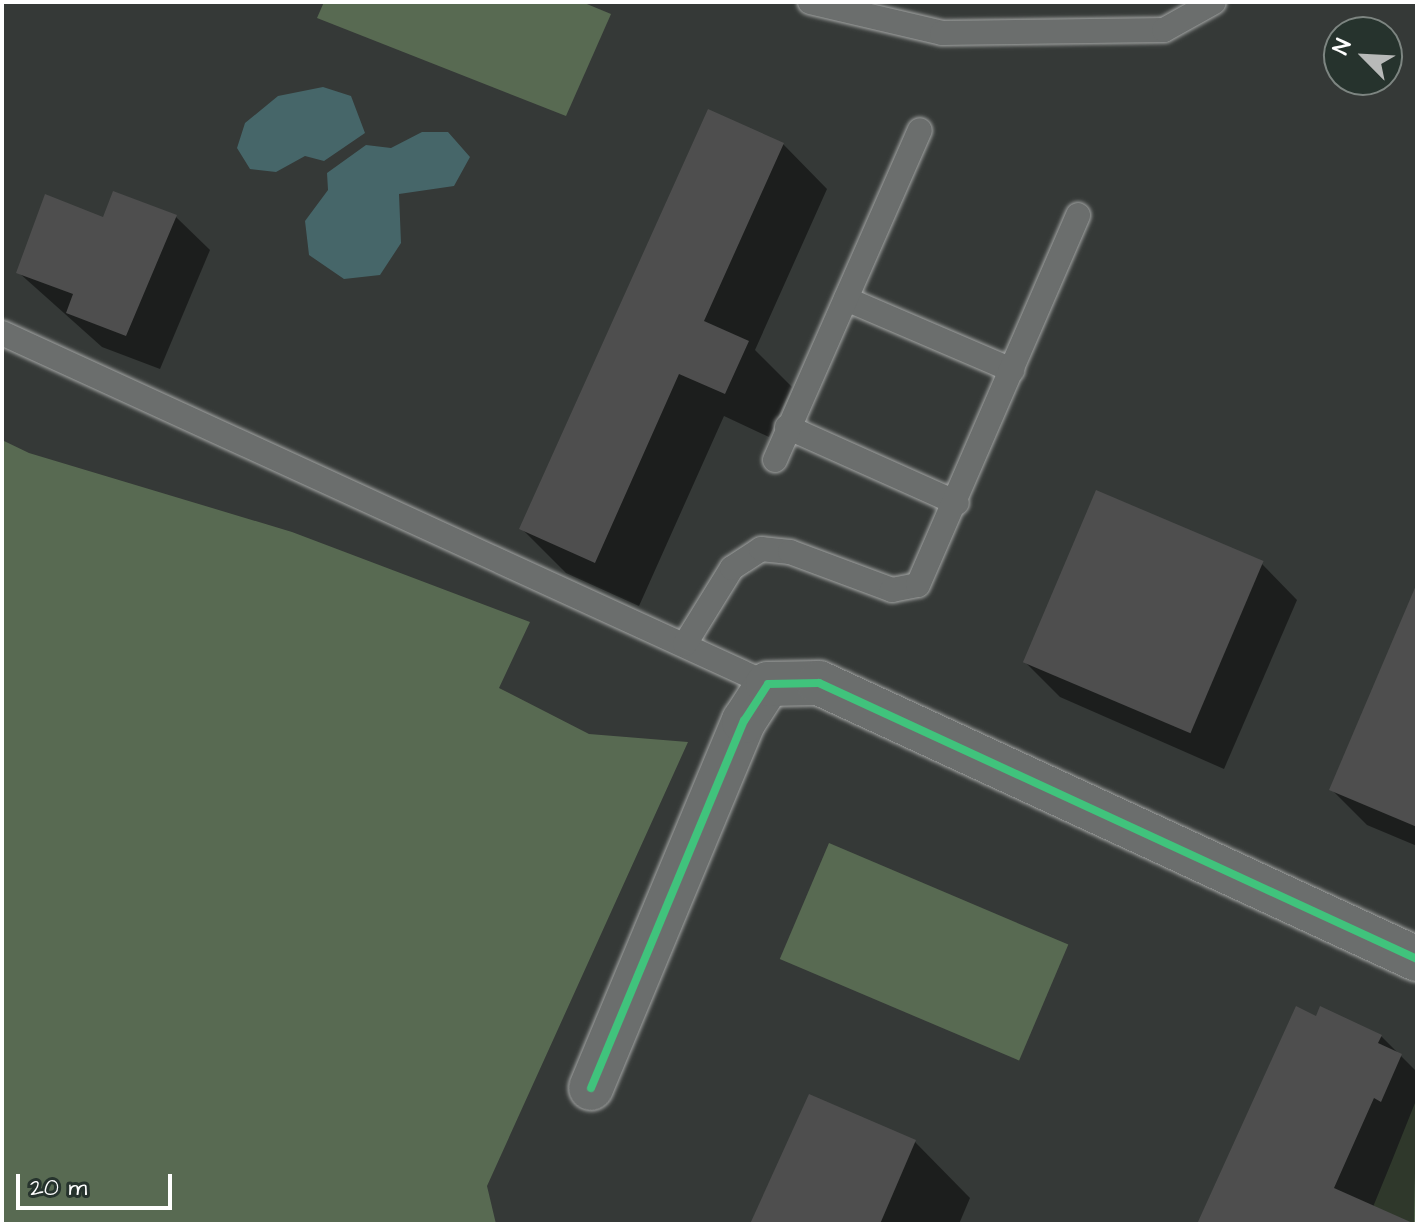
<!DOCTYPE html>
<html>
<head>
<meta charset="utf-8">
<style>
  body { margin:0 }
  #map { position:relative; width:1419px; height:1226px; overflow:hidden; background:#353937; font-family:"Architects Daughter",sans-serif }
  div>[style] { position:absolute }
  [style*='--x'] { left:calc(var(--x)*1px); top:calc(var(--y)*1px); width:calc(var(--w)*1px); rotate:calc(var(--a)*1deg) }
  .green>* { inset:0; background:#586a52; transform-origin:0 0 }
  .water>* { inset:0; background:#466669 }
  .shadow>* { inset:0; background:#0007 }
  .building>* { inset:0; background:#4e4e4e; transform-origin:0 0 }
  .roads { filter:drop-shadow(0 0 2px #a4a6a5) drop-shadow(0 0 2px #a4a6a5) }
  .lane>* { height:24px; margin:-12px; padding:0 12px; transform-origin:12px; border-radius:12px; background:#6b6e6d }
  .street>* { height:44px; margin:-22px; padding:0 22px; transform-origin:22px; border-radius:22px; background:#6b6e6d }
  .cycleway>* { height:8px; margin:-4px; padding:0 4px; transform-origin:4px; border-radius:4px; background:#40c37c }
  span { translate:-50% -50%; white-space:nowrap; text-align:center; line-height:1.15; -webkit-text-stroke:6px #26332d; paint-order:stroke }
  .frame { position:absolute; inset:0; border:4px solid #fff; pointer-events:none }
  .north { position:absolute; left:1323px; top:16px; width:80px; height:80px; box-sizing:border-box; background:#26332d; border:2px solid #7d8581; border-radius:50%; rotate:294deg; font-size:22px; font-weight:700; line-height:32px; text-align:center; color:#fff }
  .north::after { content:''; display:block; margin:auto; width:28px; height:36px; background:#b8bab9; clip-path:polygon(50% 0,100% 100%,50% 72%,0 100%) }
  .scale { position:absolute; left:16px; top:1174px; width:156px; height:36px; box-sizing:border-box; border:4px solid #fff; border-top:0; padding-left:10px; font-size:24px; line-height:28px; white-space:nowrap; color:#fff; -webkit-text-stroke:6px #26332d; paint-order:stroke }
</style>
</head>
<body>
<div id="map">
  <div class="green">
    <i style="clip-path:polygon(324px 2px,582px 2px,611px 14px,566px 116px,317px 18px)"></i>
    <i style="clip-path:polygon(2px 440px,29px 453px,292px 532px,530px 622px,499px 688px,589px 734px,688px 742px,487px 1186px,496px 1224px,2px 1224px)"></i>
    <i style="left:829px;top:843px;width:260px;height:126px;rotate:23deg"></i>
    <i style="clip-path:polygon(1417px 1098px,1417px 1224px,1366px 1224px,1391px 1163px)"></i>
  </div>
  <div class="water">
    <i style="clip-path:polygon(323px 87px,351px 96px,365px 133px,324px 161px,305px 156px,276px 172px,250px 169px,237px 148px,245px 123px,278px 96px)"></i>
    <i style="clip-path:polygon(422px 132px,448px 132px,470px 157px,454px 186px,399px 194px,401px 243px,380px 275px,344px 279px,309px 255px,305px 221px,328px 190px,327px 173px,366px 145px,391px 148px)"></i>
  </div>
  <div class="shadow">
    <i style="clip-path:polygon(783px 144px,827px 189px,755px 350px,792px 387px,769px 437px,724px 416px,639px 606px,566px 573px,522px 529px)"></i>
    <i style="clip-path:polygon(176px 217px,210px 250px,160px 369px,102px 347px,18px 272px,104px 220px)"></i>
    <i style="clip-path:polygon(1262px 564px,1297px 600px,1224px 769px,1060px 697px,1024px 661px)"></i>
    <i style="clip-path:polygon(1417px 629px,1417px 846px,1367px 825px,1331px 789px)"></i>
    <i style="clip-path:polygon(1317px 1018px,1381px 1036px,1417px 1072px,1414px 1224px,1199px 1224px)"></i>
    <i style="clip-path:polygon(915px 1142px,970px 1198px,959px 1224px,752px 1224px)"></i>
  </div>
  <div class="building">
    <i style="clip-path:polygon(708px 109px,784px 143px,704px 321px,749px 341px,725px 394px,679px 374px,595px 563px,519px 529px)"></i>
    <i style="clip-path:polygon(113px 191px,177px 215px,126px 336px,66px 313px,73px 294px,16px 273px,45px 194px,103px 217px)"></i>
    <i style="left:1096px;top:490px;width:182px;height:187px;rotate:23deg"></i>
    <i style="clip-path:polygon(1417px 583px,1417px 827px,1329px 790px)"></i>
    <i style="clip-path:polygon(1296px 1006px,1316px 1016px,1320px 1006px,1382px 1035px,1378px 1043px,1402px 1054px,1381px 1102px,1374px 1098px,1334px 1188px,1415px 1224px,1197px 1224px)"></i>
    <i style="clip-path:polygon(809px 1094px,916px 1140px,880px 1224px,750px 1224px)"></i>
  </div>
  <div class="roads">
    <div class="lane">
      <i style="--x:810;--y:2;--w:136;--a:13.2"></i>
      <i style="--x:942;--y:33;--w:222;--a:-0.8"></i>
      <i style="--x:1164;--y:30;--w:57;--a:-29.2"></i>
      <i style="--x:846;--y:299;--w:181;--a:23.2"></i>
      <i style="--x:2;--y:333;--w:843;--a:24.62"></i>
      <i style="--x:787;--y:427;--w:186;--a:24.1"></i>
      <i style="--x:775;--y:460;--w:360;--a:-66.3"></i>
      <i style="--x:685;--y:644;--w:89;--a:-58.3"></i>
      <i style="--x:732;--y:568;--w:35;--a:-33"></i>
      <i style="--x:761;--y:549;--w:29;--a:6"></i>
      <i style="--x:790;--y:552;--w:109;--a:20.4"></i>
      <i style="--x:892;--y:590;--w:26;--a:-11"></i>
      <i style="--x:918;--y:585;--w:403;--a:-66.6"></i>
    </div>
    <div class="street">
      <i style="--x:591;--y:1088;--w:398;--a:-67.4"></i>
      <i style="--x:744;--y:721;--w:44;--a:-57"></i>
      <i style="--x:768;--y:684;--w:51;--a:-1.1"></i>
      <i style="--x:819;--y:683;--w:659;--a:24.78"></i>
    </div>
  </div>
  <div class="cycleway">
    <i style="--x:591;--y:1088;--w:398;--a:-67.4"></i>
    <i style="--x:744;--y:721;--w:44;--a:-57"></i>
    <i style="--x:768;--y:684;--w:51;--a:-1.1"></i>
    <i style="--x:819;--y:683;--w:659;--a:24.78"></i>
  </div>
  <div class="frame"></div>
  <div class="north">N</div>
  <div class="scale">20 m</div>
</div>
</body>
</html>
